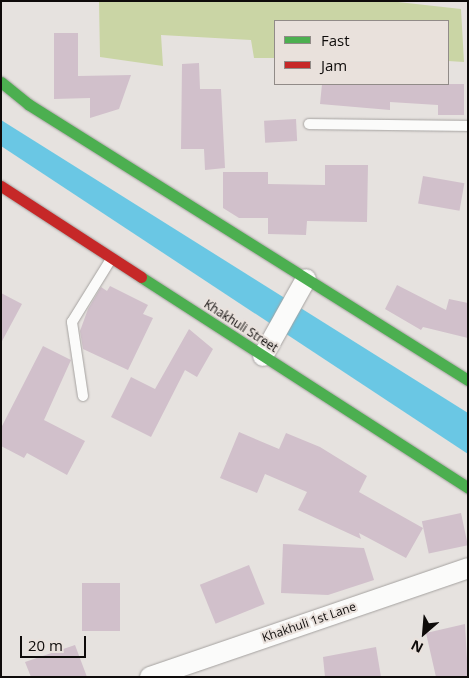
<!DOCTYPE html>
<html>
<head>
<meta charset="utf-8">
<style>
  body { margin:0 }
  #map { position:relative; width:469px; height:678px; overflow:hidden; background:#e6e2df; font-family:"Open Sans",sans-serif }
  div>[style] { position:absolute }
  [style*='--x'] { left:calc(var(--x)*1px); top:calc(var(--y)*1px); width:calc(var(--w)*1px); rotate:calc(var(--a)*1deg) }
  .green>* { inset:0; background:#cad5a5 }
  .water>* { inset:0; background:#6ac7e4 }
  .building>* { inset:0; background:#d1c0cb; transform-origin:0 0 }
  .roads { filter:drop-shadow(0 0 1px #a5a2a0) drop-shadow(0 0 1px #a5a2a0) }
  .lane>* { height:10px; margin:-5px; padding:0 5px; transform-origin:5px; border-radius:5px; background:#fbfbfa }
  .street>* { height:20px; margin:-10px; padding:0 10px; transform-origin:10px; border-radius:10px; background:#fbfbfa }
  .fast>* { height:11px; margin:-5.5px; padding:0 5.5px; transform-origin:5.5px; border-radius:5.5px; background:#4caf50 }
  .jam>* { height:11px; margin:-5.5px; padding:0 5.5px; transform-origin:5.5px; border-radius:5.5px; background:#c62828 }
  span { translate:-50% -50%; white-space:nowrap; text-align:center; line-height:1.15; -webkit-text-stroke:4px #e9e1dc; paint-order:stroke }
  .street-label { font-size:12px; color:#0e0b0a }
  .frame { position:absolute; inset:0; border:2px solid #0e0b0a; pointer-events:none }
  .legend { position:absolute; left:274px; top:20px; width:175px; height:65px; box-sizing:border-box; background:#e9e1dc; border:1px solid #918b88; margin:0; padding:6px 9px; list-style:none; font-size:15px; color:#0e0b0a }
  .legend li { display:flex; align-items:center; gap:10px; height:25px }
  .legend b { width:25px; border:1px solid #918b88 }
  .north { position:absolute; left:399px; top:608px; width:50px; height:50px; -webkit-text-stroke:4px #e9e1dc; paint-order:stroke; rotate:207deg; font-size:14px; font-weight:700; line-height:20px; text-align:center; color:#0e0b0a }
  .north::after { content:''; display:block; margin:auto; width:18px; height:22px; background:#0e0b0a; clip-path:polygon(50% 0,100% 100%,50% 72%,0 100%) }
  .scale { position:absolute; left:20px; top:636px; width:66px; height:22px; box-sizing:border-box; border:2px solid #0e0b0a; border-top:0; padding-left:6px; font-size:15px; line-height:18px; white-space:nowrap; color:#0e0b0a; -webkit-text-stroke:4px #e9e1dc; paint-order:stroke }
</style>
</head>
<body>
<div id="map">
  <div class="green">
    <i style="clip-path:polygon(99px 1px,389px 1px,461px 9px,464px 62px,448px 61px,448px 21px,275px 21px,275px 58px,254px 58px,251px 40px,161px 35px,163px 66px,100px 57px)"></i>
  </div>
  <div class="water">
    <i style="clip-path:polygon(1px 120px,468px 413px,468px 454px,1px 146px)"></i>
  </div>
  <div class="building">
    <i style="clip-path:polygon(54px 33px,78px 33px,78px 76px,131px 75px,119px 109px,90px 118px,90px 98px,54px 99px)"></i>
    <i style="clip-path:polygon(199px 63px,200px 89px,221px 89px,225px 168px,205px 170px,204px 149px,181px 149px,182px 64px)"></i>
    <i style="clip-path:polygon(322px 84px,464px 84px,464px 115px,438px 115px,438px 105px,390px 102px,390px 110px,320px 104px)"></i>
    <i style="left:296px;top:119px;width:22px;height:32px;rotate:87deg"></i>
    <i style="clip-path:polygon(325px 165px,368px 165px,367px 222px,307px 221px,306px 235px,268px 234px,268px 218px,239px 218px,223px 208px,223px 172px,268px 172px,268px 184px,325px 185px)"></i>
    <i style="left:423px;top:176px;width:42px;height:28px;rotate:10deg"></i>
    <i style="clip-path:polygon(397px 285px,446px 310px,449px 299px,468px 303px,468px 338px,423px 327px,421px 330px,385px 309px)"></i>
    <i style="clip-path:polygon(110px 286px,148px 305px,143px 314px,153px 318px,128px 370px,83px 349px,80px 331px,88px 309px,101px 287px,107px 291px)"></i>
    <i style="clip-path:polygon(1px 293px,22px 304px,1px 343px)"></i>
    <i style="clip-path:polygon(189px 329px,213px 349px,197px 377px,185px 370px,151px 437px,111px 417px,131px 377px,155px 389px)"></i>
    <i style="clip-path:polygon(43px 346px,71px 360px,44px 420px,85px 441px,67px 475px,27px 453px,24px 458px,1px 446px,1px 428px)"></i>
    <i style="clip-path:polygon(239px 432px,279px 449px,286px 433px,320px 447px,367px 476px,359px 492px,423px 528px,406px 558px,359px 533px,361px 539px,298px 510px,307px 492px,265px 474px,257px 493px,220px 478px)"></i>
    <i style="left:461px;top:513px;width:33px;height:40px;rotate:78deg"></i>
    <i style="clip-path:polygon(283px 544px,364px 548px,374px 580px,328px 595px,281px 593px)"></i>
    <i style="left:249px;top:565px;width:42px;height:53px;rotate:68deg"></i>
    <i style="left:82px;top:583px;width:38px;height:48px"></i>
    <i style="clip-path:polygon(465px 624px,468px 677px,436px 677px,426px 633px)"></i>
    <i style="clip-path:polygon(75px 645px,87px 677px,31px 677px,25px 662px)"></i>
    <i style="clip-path:polygon(376px 647px,381px 677px,325px 677px,323px 657px)"></i>
  </div>
  <div class="roads">
    <div class="lane">
      <i style="--x:309;--y:124;--w:159;--a:0.7"></i>
      <i style="--x:83;--y:396;--w:75;--a:-98.5"></i>
      <i style="--x:72;--y:322;--w:74;--a:-58.2"></i>
    </div>
    <div class="street">
      <i style="--x:263;--y:356;--w:88;--a:-60.8"></i>
      <i style="--x:150;--y:677;--w:336;--a:-18.9"></i>
    </div>
    <div class="fast">
      <i style="--x:1;--y:82;--w:35;--a:39"></i>
      <i style="--x:28;--y:104;--w:519;--a:32.1"></i>
      <i style="--x:141;--y:277;--w:389;--a:32.8"></i>
    </div>
    <div class="jam">
      <i style="--x:1;--y:186;--w:167;--a:33"></i>
    </div>
  </div>
  <div class="street-label">
    <span style="left:241px;top:326px;rotate:33deg">Khakhuli Street</span>
    <span style="left:309px;top:622px;rotate:-19deg">Khakhuli 1st Lane</span>
  </div>
  <div class="frame"></div>
  <ul class="legend">
  <li><b style="height:6px;background:#4caf50"></b>Fast</li>
  <li><b style="height:6px;background:#c62828"></b>Jam</li>
  </ul>
  <div class="north">N</div>
  <div class="scale">20 m</div>
</div>
</body>
</html>
